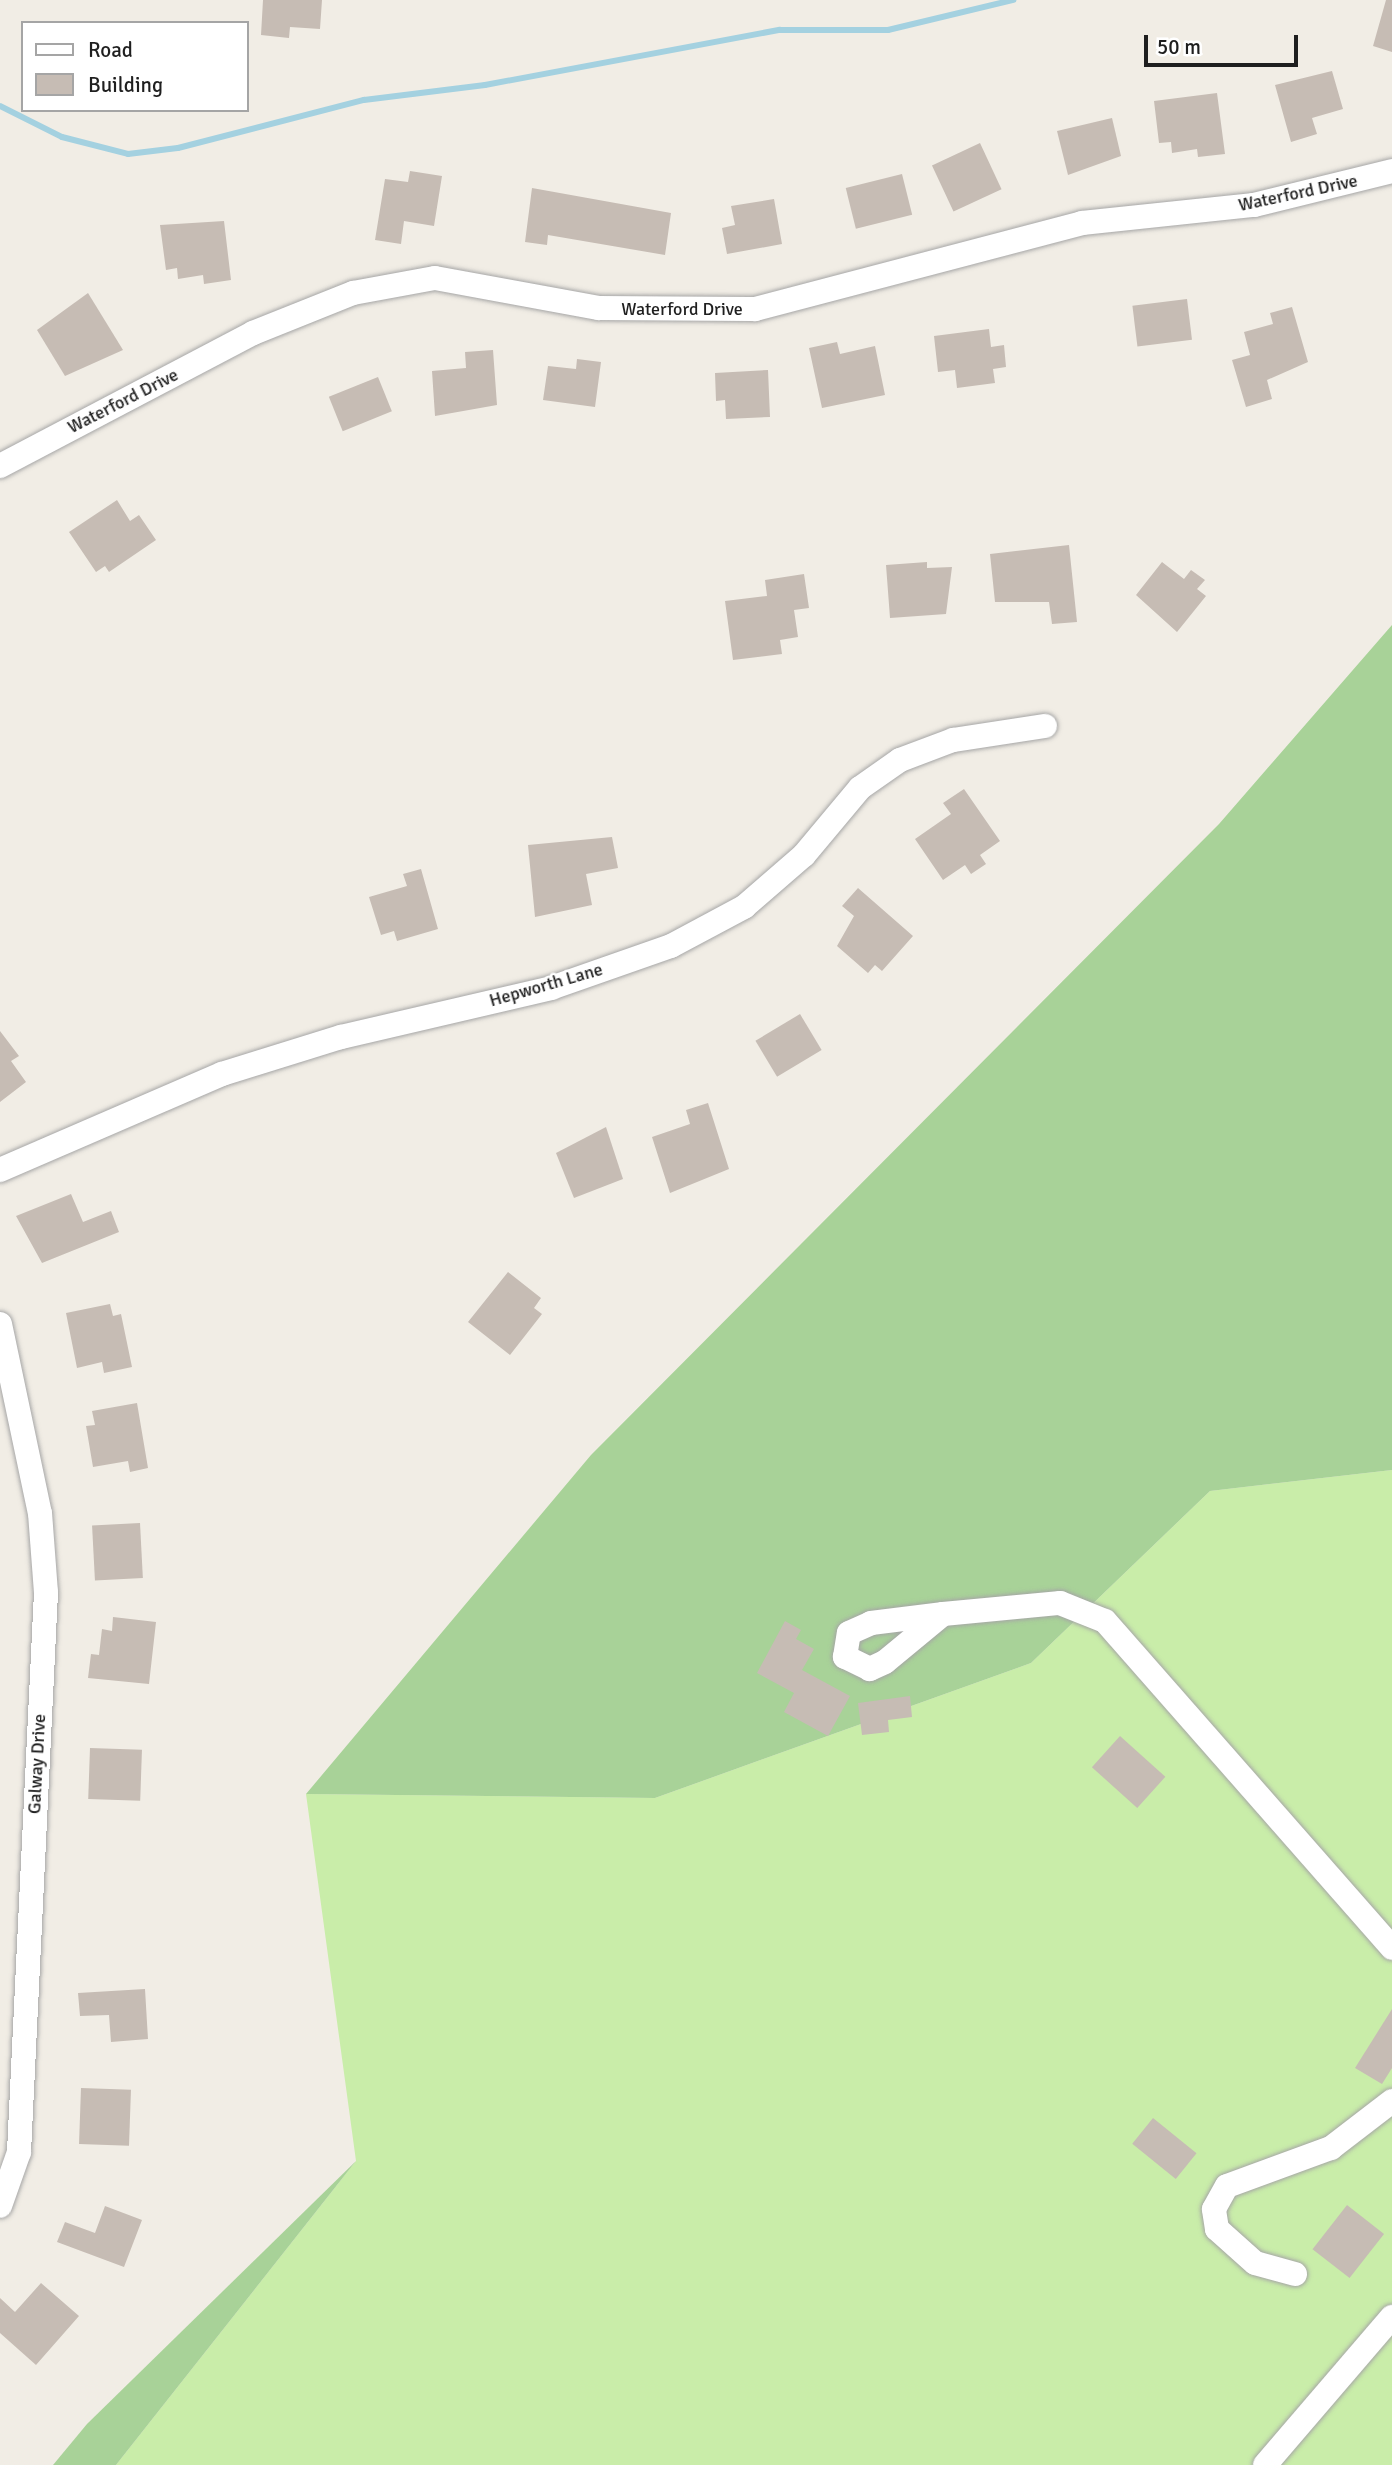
<!DOCTYPE html>
<html>
<head>
<meta charset="utf-8">
<style>
  body { margin:0 }
  #map { position:relative; width:1392px; height:2465px; overflow:hidden; background:#f1ede5; font-family:Signika,sans-serif }
  div>[style] { position:absolute }
  [style*='--x'] { left:calc(var(--x)*1px); top:calc(var(--y)*1px); width:calc(var(--w)*1px); rotate:calc(var(--a)*1deg) }
  .grass>* { inset:0; background:#c9eda9 }
  .forest>* { inset:0; background:#a8d298 }
  .stream>* { height:6px; margin:-3px; padding:0 3px; transform-origin:3px; border-radius:3px; background:#a4d1e0 }
  .building>* { inset:0; background:#c6bcb4; transform-origin:0 0 }
  .roads { filter:drop-shadow(0 0 2px #a6a6a6) drop-shadow(0 0 2px #a6a6a6) }
  .minor>* { height:24px; margin:-12px; padding:0 12px; transform-origin:12px; border-radius:12px; background:#fff }
  span { translate:-50% -50%; white-space:nowrap; text-align:center; line-height:1.15; -webkit-text-stroke:5px #fff; paint-order:stroke }
  .street-label { font-size:18px; color:#1f1f1f }
  .legend { position:absolute; left:21px; top:21px; width:228px; height:91px; box-sizing:border-box; background:#fff; border:2px solid #a5a5a5; margin:0; padding:9px 12px; list-style:none; font-size:21px; color:#1f1f1f }
  .legend li { display:flex; align-items:center; gap:14px; height:35px }
  .legend b { width:35px; border:2px solid #a5a5a5 }
  .scale { position:absolute; left:1144px; top:35px; width:154px; height:32px; box-sizing:border-box; border:4px solid #1f1f1f; border-top:0; padding-left:9px; font-size:21px; line-height:24px; white-space:nowrap; color:#1f1f1f; -webkit-text-stroke:5px #fff; paint-order:stroke }
</style>
</head>
<body>
<div id="map">
  <div class="grass">
    <i style="clip-path:polygon(1392px 1470px,1392px 2465px,116px 2465px,356px 2161px,306px 1794px,655px 1798px,1031px 1663px,1210px 1491px)"></i>
  </div>
  <div class="forest">
    <i style="clip-path:polygon(1392px 625px,1392px 1470px,1210px 1491px,1031px 1663px,655px 1798px,306px 1794px,591px 1455px,1219px 824px)"></i>
    <i style="clip-path:polygon(356px 2161px,116px 2465px,53px 2465px,87px 2424px)"></i>
  </div>
  <div class="stream">
    <i style="--x:0;--y:106;--w:69;--a:26.6"></i>
    <i style="--x:62;--y:137;--w:68;--a:14.4"></i>
    <i style="--x:128;--y:154;--w:50;--a:-6.8"></i>
    <i style="--x:178;--y:148;--w:192;--a:-14.5"></i>
    <i style="--x:364;--y:100;--w:122;--a:-7.1"></i>
    <i style="--x:485;--y:85;--w:300;--a:-10.6"></i>
    <i style="--x:780;--y:30;--w:108;--a:0"></i>
    <i style="--x:888;--y:30;--w:129;--a:-13.5"></i>
  </div>
  <div class="building">
    <i style="clip-path:polygon(263px 0,322px 0,320px 29px,290px 27px,289px 38px,261px 35px)"></i>
    <i style="clip-path:polygon(1386px 0,1392px 0,1392px 52px,1373px 46px)"></i>
    <i style="clip-path:polygon(1332px 71px,1343px 109px,1312px 118px,1317px 134px,1291px 142px,1275px 85px)"></i>
    <i style="clip-path:polygon(1217px 93px,1225px 154px,1198px 157px,1197px 149px,1172px 153px,1171px 142px,1159px 143px,1154px 101px)"></i>
    <i style="clip-path:polygon(1112px 118px,1121px 156px,1068px 175px,1057px 131px)"></i>
    <i style="left:980px;top:143px;width:51px;height:53px;rotate:65deg"></i>
    <i style="clip-path:polygon(410px 171px,442px 176px,434px 226px,404px 221px,401px 244px,375px 240px,385px 179px,408px 182px)"></i>
    <i style="left:902px;top:174px;width:42px;height:58px;rotate:76deg"></i>
    <i style="clip-path:polygon(532px 188px,671px 213px,665px 255px,548px 235px,547px 245px,525px 242px)"></i>
    <i style="clip-path:polygon(774px 199px,782px 244px,727px 254px,722px 228px,735px 225px,731px 206px)"></i>
    <i style="clip-path:polygon(224px 221px,231px 280px,204px 284px,203px 275px,178px 279px,177px 268px,166px 270px,160px 225px)"></i>
    <i style="clip-path:polygon(88px 293px,123px 350px,65px 376px,37px 330px)"></i>
    <i style="left:1187px;top:299px;width:41px;height:55px;rotate:83deg"></i>
    <i style="clip-path:polygon(1292px 307px,1308px 362px,1267px 380px,1272px 399px,1246px 407px,1232px 360px,1250px 355px,1244px 332px,1273px 324px,1270px 313px)"></i>
    <i style="clip-path:polygon(989px 329px,991px 347px,1004px 345px,1006px 367px,993px 369px,995px 383px,957px 388px,955px 370px,938px 372px,934px 336px)"></i>
    <i style="clip-path:polygon(837px 342px,840px 354px,875px 346px,885px 395px,822px 408px,809px 348px)"></i>
    <i style="clip-path:polygon(493px 350px,497px 405px,435px 416px,432px 371px,466px 368px,465px 352px)"></i>
    <i style="clip-path:polygon(577px 359px,601px 362px,595px 407px,543px 400px,548px 366px,576px 369px)"></i>
    <i style="clip-path:polygon(768px 370px,770px 417px,726px 419px,725px 400px,716px 401px,715px 373px)"></i>
    <i style="left:378px;top:377px;width:37px;height:53px;rotate:68deg"></i>
    <i style="clip-path:polygon(117px 500px,130px 521px,139px 515px,156px 540px,109px 572px,105px 566px,96px 572px,69px 532px)"></i>
    <i style="clip-path:polygon(1069px 545px,1077px 622px,1052px 624px,1049px 602px,995px 602px,990px 554px)"></i>
    <i style="clip-path:polygon(927px 562px,927px 568px,952px 567px,946px 614px,890px 618px,886px 565px)"></i>
    <i style="clip-path:polygon(1162px 562px,1184px 579px,1191px 570px,1205px 580px,1197px 589px,1206px 596px,1177px 632px,1136px 595px)"></i>
    <i style="clip-path:polygon(804px 574px,809px 608px,794px 610px,798px 637px,780px 640px,782px 654px,733px 660px,725px 601px,767px 596px,765px 580px)"></i>
    <i style="clip-path:polygon(964px 789px,1000px 841px,980px 855px,986px 864px,971px 874px,965px 865px,943px 880px,915px 839px,951px 814px,943px 803px)"></i>
    <i style="clip-path:polygon(612px 837px,618px 868px,586px 874px,592px 905px,535px 917px,528px 845px)"></i>
    <i style="clip-path:polygon(421px 869px,438px 929px,397px 941px,394px 931px,381px 935px,369px 897px,407px 886px,403px 874px)"></i>
    <i style="clip-path:polygon(858px 888px,913px 936px,882px 971px,875px 965px,868px 973px,837px 946px,854px 916px,842px 906px)"></i>
    <i style="left:800px;top:1014px;width:42px;height:52px;rotate:59deg"></i>
    <i style="clip-path:polygon(0 1031px,19px 1056px,11px 1061px,26px 1082px,0 1102px)"></i>
    <i style="clip-path:polygon(708px 1103px,729px 1169px,670px 1193px,652px 1137px,690px 1124px,686px 1110px)"></i>
    <i style="clip-path:polygon(606px 1127px,623px 1179px,574px 1198px,556px 1153px)"></i>
    <i style="clip-path:polygon(71px 1194px,83px 1222px,111px 1211px,119px 1232px,42px 1263px,16px 1216px)"></i>
    <i style="clip-path:polygon(508px 1272px,541px 1298px,534px 1308px,542px 1314px,510px 1355px,468px 1322px)"></i>
    <i style="clip-path:polygon(110px 1304px,113px 1316px,121px 1314px,132px 1367px,104px 1373px,102px 1362px,77px 1368px,66px 1313px)"></i>
    <i style="clip-path:polygon(137px 1403px,148px 1468px,130px 1472px,128px 1461px,93px 1467px,86px 1426px,95px 1425px,92px 1411px)"></i>
    <i style="left:140px;top:1523px;width:55px;height:48px;rotate:87deg"></i>
    <i style="clip-path:polygon(113px 1617px,156px 1622px,149px 1684px,88px 1678px,91px 1654px,99px 1655px,102px 1629px,112px 1631px)"></i>
    <i style="clip-path:polygon(785px 1621px,801px 1630px,796px 1639px,814px 1649px,802px 1670px,850px 1696px,828px 1736px,784px 1712px,794px 1693px,757px 1673px)"></i>
    <i style="clip-path:polygon(910px 1696px,912px 1717px,888px 1720px,889px 1732px,862px 1735px,858px 1703px)"></i>
    <i style="left:1120px;top:1736px;width:61px;height:42px;rotate:42deg"></i>
    <i style="left:90px;top:1748px;width:52px;height:51px;rotate:2deg"></i>
    <i style="clip-path:polygon(145px 1989px,148px 2039px,111px 2042px,109px 2015px,80px 2016px,78px 1993px)"></i>
    <i style="clip-path:polygon(1392px 2009px,1392px 2068px,1382px 2084px,1355px 2068px)"></i>
    <i style="left:81px;top:2088px;width:50px;height:56px;rotate:2deg"></i>
    <i style="left:1153px;top:2118px;width:56px;height:33px;rotate:39deg"></i>
    <i style="left:1347px;top:2205px;width:47px;height:56px;rotate:38deg"></i>
    <i style="clip-path:polygon(105px 2206px,142px 2220px,124px 2267px,57px 2242px,65px 2222px,95px 2233px)"></i>
    <i style="clip-path:polygon(41px 2283px,79px 2316px,36px 2365px,0 2333px,0 2298px,15px 2312px)"></i>
  </div>
  <div class="roads">
    <div class="minor">
      <i style="--x:0;--y:466;--w:286;--a:-27.7"></i>
      <i style="--x:253;--y:333;--w:108;--a:-21.8"></i>
      <i style="--x:353;--y:293;--w:83;--a:-10.4"></i>
      <i style="--x:435;--y:278;--w:167;--a:10.4"></i>
      <i style="--x:599;--y:308;--w:156;--a:0.4"></i>
      <i style="--x:755;--y:309;--w:338;--a:-14.7"></i>
      <i style="--x:1082;--y:223;--w:173;--a:-6"></i>
      <i style="--x:1254;--y:205;--w:142;--a:-13.8"></i>
      <i style="--x:0;--y:1170;--w:242;--a:-23.4"></i>
      <i style="--x:222;--y:1074;--w:125;--a:-17.3"></i>
      <i style="--x:341;--y:1037;--w:216;--a:-13.1"></i>
      <i style="--x:551;--y:988;--w:127;--a:-19.3"></i>
      <i style="--x:671;--y:946;--w:83;--a:-28.1"></i>
      <i style="--x:744;--y:907;--w:79;--a:-40.9"></i>
      <i style="--x:804;--y:855;--w:87;--a:-50.1"></i>
      <i style="--x:860;--y:788;--w:49;--a:-35"></i>
      <i style="--x:900;--y:760;--w:57;--a:-20.7"></i>
      <i style="--x:953;--y:740;--w:93;--a:-8.7"></i>
      <i style="--x:0;--y:1324;--w:193;--a:78.1"></i>
      <i style="--x:40;--y:1513;--w:79;--a:85.7"></i>
      <i style="--x:46;--y:1592;--w:561;--a:92.76"></i>
      <i style="--x:19;--y:2152;--w:57;--a:109.4"></i>
      <i style="--x:943;--y:1614;--w:118;--a:-5.4"></i>
      <i style="--x:1060;--y:1603;--w:48;--a:21.8"></i>
      <i style="--x:1105;--y:1621;--w:435;--a:48.7"></i>
      <i style="--x:943;--y:1614;--w:75;--a:140.4"></i>
      <i style="--x:885;--y:1662;--w:17;--a:155"></i>
      <i style="--x:870;--y:1669;--w:28;--a:-154"></i>
      <i style="--x:845;--y:1657;--w:24;--a:-81"></i>
      <i style="--x:849;--y:1633;--w:24;--a:-24"></i>
      <i style="--x:871;--y:1623;--w:73;--a:-7.1"></i>
      <i style="--x:1295;--y:2274;--w:41;--a:-164.6"></i>
      <i style="--x:1255;--y:2263;--w:51;--a:-138.2"></i>
      <i style="--x:1217;--y:2229;--w:20;--a:-99"></i>
      <i style="--x:1214;--y:2209;--w:26;--a:-61"></i>
      <i style="--x:1227;--y:2186;--w:111;--a:-20.1"></i>
      <i style="--x:1331;--y:2148;--w:77;--a:-37.6"></i>
      <i style="--x:1265;--y:2465;--w:195;--a:-49.4"></i>
    </div>
  </div>
  <div class="street-label">
    <span style="left:1298px;top:193px;rotate:-12deg">Waterford Drive</span>
    <span style="left:682px;top:309px">Waterford Drive</span>
    <span style="left:123px;top:401px;rotate:-27deg">Waterford Drive</span>
    <span style="left:546px;top:985px;rotate:-16deg">Hepworth Lane</span>
    <span style="left:37px;top:1764px;rotate:-87deg">Galway Drive</span>
  </div>
  <ul class="legend">
  <li><b style="height:9px;background:#fff"></b>Road</li>
  <li><b style="height:19px;background:#c6bcb4"></b>Building</li>
  </ul>
  <div class="scale">50 m</div>
</div>
</body>
</html>
